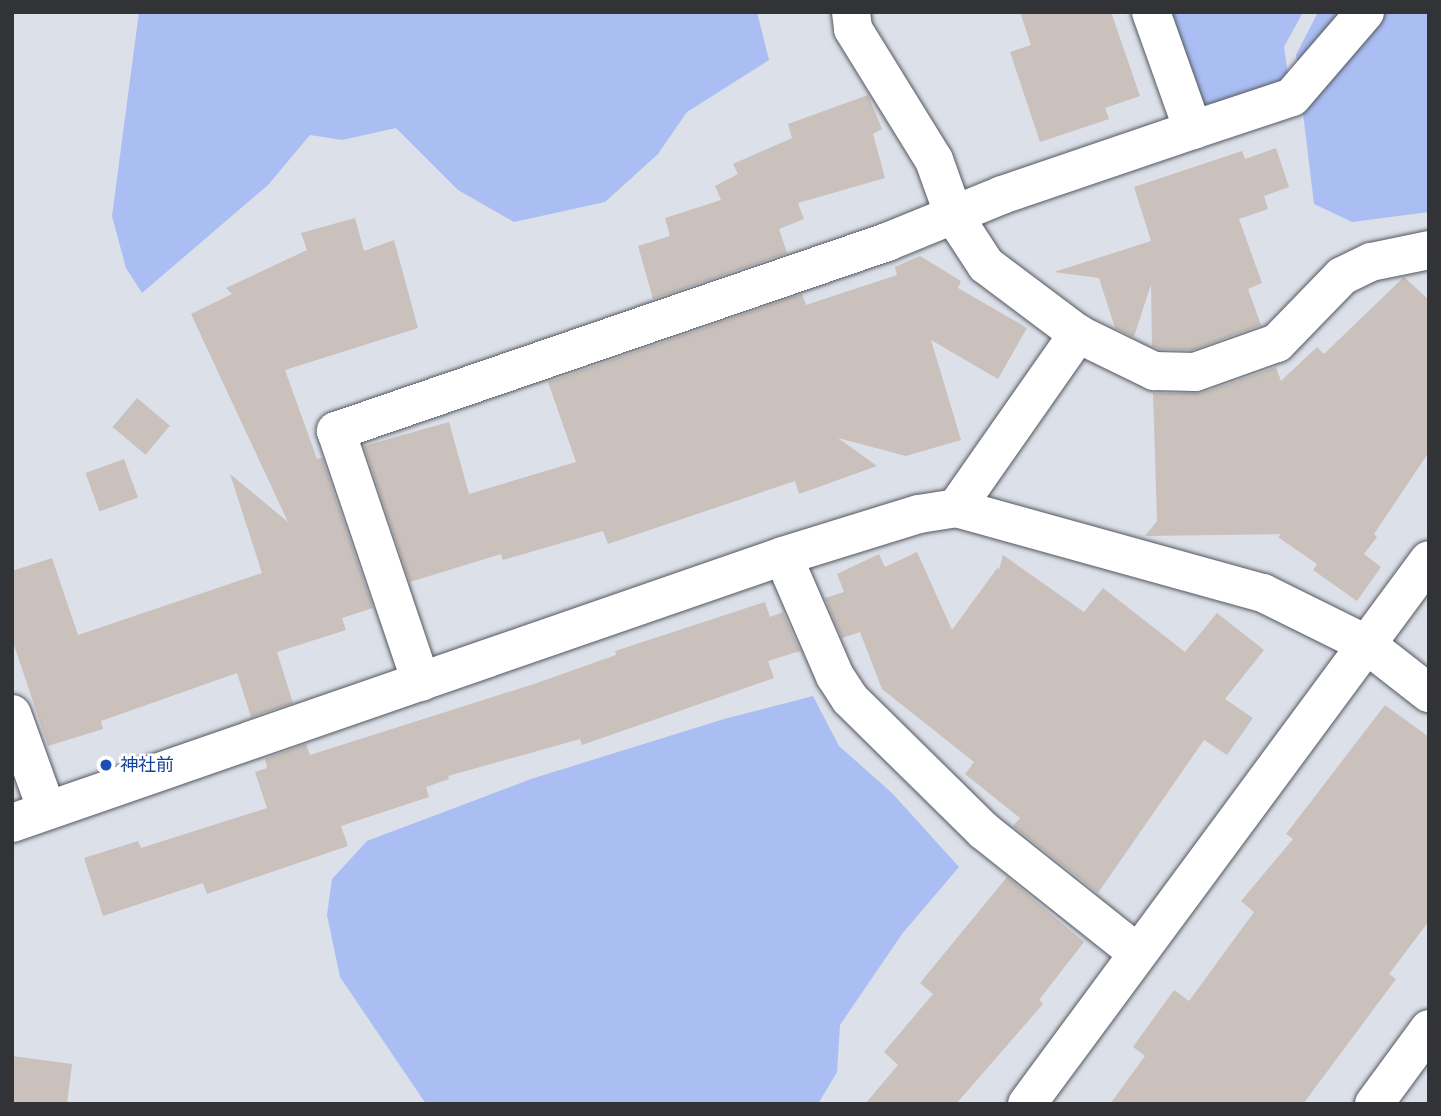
<!DOCTYPE html>
<html>
<head>
<meta charset="utf-8">
<style>
  body { margin:0 }
  #map { position:relative; width:1441px; height:1116px; overflow:hidden; background:#dce0e9; font-family:"Roboto Condensed","Noto Sans JP",sans-serif }
  div>[style] { position:absolute }
  [style*='--x'] { left:calc(var(--x)*1px); top:calc(var(--y)*1px); width:calc(var(--w)*1px); rotate:calc(var(--a)*1deg) }
  .green>* { inset:0; background:#abbef3 }
  .building>* { inset:0; background:#cac0bc; transform-origin:0 0 }
  .roads { filter:drop-shadow(0 0 2px #54575f) drop-shadow(0 0 2px #54575f) }
  .street>* { height:38px; margin:-19px; padding:0 19px; transform-origin:19px; border-radius:19px; background:#fff }
  .dots>* { width:19px; height:19px; translate:-50% -50%; box-sizing:border-box; border:4px solid #fff; border-radius:50% }
  span { translate:-50% -50%; white-space:nowrap; text-align:center; line-height:1.15; -webkit-text-stroke:5px #fff; paint-order:stroke }
  .transit-label { font-size:18px; color:#164399 }
  .left { translate:0 -50%; text-align:left }
  .frame { position:absolute; inset:0; border:14px solid #313336; pointer-events:none }
</style>
</head>
<body>
<div id="map">
  <div class="green">
    <i style="clip-path:polygon(139px 12px,757px 12px,769px 60px,687px 112px,658px 154px,605px 202px,514px 222px,458px 190px,396px 128px,342px 140px,310px 135px,268px 185px,142px 293px,126px 268px,112px 216px)"></i>
    <i style="clip-path:polygon(1166px 12px,1303px 12px,1284px 47px,1289px 81px,1199px 107px)"></i>
    <i style="clip-path:polygon(1318px 12px,1429px 12px,1429px 212px,1352px 222px,1314px 204px,1296px 55px)"></i>
    <i style="clip-path:polygon(813px 696px,839px 746px,892px 793px,959px 867px,902px 934px,840px 1025px,837px 1072px,818px 1104px,426px 1104px,340px 977px,327px 915px,332px 879px,367px 841px,531px 779px,724px 719px)"></i>
  </div>
  <div class="building">
    <i style="clip-path:polygon(1020px 12px,1111px 12px,1140px 96px,1105px 108px,1109px 119px,1040px 142px,1010px 52px,1031px 45px)"></i>
    <i style="clip-path:polygon(868px 95px,882px 129px,873px 134px,885px 178px,798px 203px,804px 219px,779px 229px,787px 253px,653px 299px,638px 246px,670px 236px,665px 218px,721px 200px,715px 186px,738px 174px,733px 164px,792px 138px,788px 124px)"></i>
    <i style="clip-path:polygon(1276px 148px,1289px 187px,1264px 196px,1268px 209px,1239px 219px,1262px 283px,1248px 289px,1261px 325px,1192px 350px,1159px 349px,1152px 346px,1151px 284px,1134px 337px,1115px 328px,1099px 278px,1054px 272px,1151px 241px,1134px 187px,1242px 151px,1245px 159px)"></i>
    <i style="clip-path:polygon(355px 218px,364px 251px,394px 240px,418px 328px,285px 370px,317px 459px,322px 458px,373px 608px,342px 618px,346px 630px,277px 652px,293px 703px,251px 717px,237px 673px,101px 721px,103px 729px,48px 746px,12px 639px,12px 571px,52px 558px,78px 635px,262px 573px,230px 474px,288px 522px,191px 314px,232px 294px,226px 288px,307px 250px,301px 233px)"></i>
    <i style="clip-path:polygon(920px 256px,961px 281px,958px 288px,1027px 328px,998px 379px,931px 340px,961px 440px,906px 456px,838px 438px,877px 466px,799px 494px,795px 481px,608px 544px,603px 531px,503px 560px,501px 554px,410px 582px,364px 446px,449px 422px,469px 494px,576px 462px,548px 382px,802px 294px,806px 305px,897px 275px,895px 267px)"></i>
    <i style="clip-path:polygon(1404px 277px,1429px 300px,1429px 452px,1374px 534px,1377px 537px,1364px 554px,1381px 567px,1357px 601px,1313px 570px,1317px 564px,1278px 537px,1281px 534px,1145px 536px,1157px 521px,1153px 393px,1202px 393px,1276px 367px,1281px 381px,1317px 347px,1324px 354px)"></i>
    <i style="left:137px;top:398px;width:43px;height:38px;rotate:40deg"></i>
    <i style="left:124px;top:459px;width:41px;height:41px;rotate:70deg"></i>
    <i style="clip-path:polygon(917px 552px,952px 630px,998px 567px,999px 570px,1003px 555px,1084px 612px,1103px 588px,1185px 652px,1217px 613px,1264px 650px,1225px 699px,1253px 718px,1227px 755px,1204px 740px,1098px 893px,1013px 826px,1020px 818px,965px 774px,974px 762px,882px 689px,860px 632px,842px 638px,825px 598px,844px 592px,837px 574px,879px 554px,885px 567px)"></i>
    <i style="clip-path:polygon(765px 602px,770px 617px,783px 612px,800px 651px,768px 661px,774px 678px,582px 745px,580px 739px,448px 776px,449px 779px,426px 787px,429px 797px,341px 826px,348px 846px,207px 894px,203px 883px,103px 916px,84px 858px,138px 841px,141px 848px,267px 808px,255px 772px,267px 768px,265px 759px,306px 744px,310px 755px,534px 684px,616px 655px,615px 651px)"></i>
    <i style="clip-path:polygon(1385px 705px,1429px 737px,1429px 921px,1389px 974px,1396px 979px,1303px 1104px,1110px 1104px,1145px 1056px,1133px 1047px,1174px 990px,1189px 1001px,1254px 912px,1241px 901px,1293px 839px,1286px 834px)"></i>
    <i style="clip-path:polygon(1007px 877px,1084px 942px,1039px 1000px,1043px 1004px,956px 1104px,865px 1104px,898px 1065px,884px 1052px,933px 994px,920px 983px)"></i>
    <i style="clip-path:polygon(12px 1056px,72px 1064px,67px 1104px,12px 1104px)"></i>
  </div>
  <div class="roads">
    <div class="street">
      <i style="--x:851;--y:12;--w:17;--a:83"></i>
      <i style="--x:853;--y:29;--w:154;--a:58.3"></i>
      <i style="--x:934;--y:160;--w:59;--a:70.3"></i>
      <i style="--x:954;--y:216;--w:59;--a:56.9"></i>
      <i style="--x:986;--y:265;--w:115;--a:36.9"></i>
      <i style="--x:1078;--y:334;--w:85;--a:26"></i>
      <i style="--x:1154;--y:371;--w:41;--a:1.4"></i>
      <i style="--x:1195;--y:372;--w:87;--a:-19.5"></i>
      <i style="--x:1277;--y:343;--w:93;--a:-45.9"></i>
      <i style="--x:1342;--y:276;--w:32;--a:-26"></i>
      <i style="--x:1371;--y:262;--w:59;--a:-11.7"></i>
      <i style="--x:1193;--y:130;--w:104;--a:-18.4"></i>
      <i style="--x:1292;--y:97;--w:112;--a:-49.3"></i>
      <i style="--x:956;--y:508;--w:213;--a:-55"></i>
      <i style="--x:783;--y:556;--w:131;--a:66.6"></i>
      <i style="--x:835;--y:676;--w:27;--a:57"></i>
      <i style="--x:850;--y:699;--w:188;--a:44.6"></i>
      <i style="--x:984;--y:831;--w:194;--a:38.5"></i>
      <i style="--x:421;--y:682;--w:265;--a:-108.7"></i>
      <i style="--x:336;--y:431;--w:583;--a:-18.93"></i>
      <i style="--x:887;--y:242;--w:124;--a:-22.2"></i>
      <i style="--x:1002;--y:195;--w:202;--a:-18.8"></i>
      <i style="--x:1193;--y:130;--w:125;--a:-109.6"></i>
      <i style="--x:12;--y:714;--w:100;--a:70.1"></i>
      <i style="--x:12;--y:823;--w:816;--a:-19.1"></i>
      <i style="--x:783;--y:556;--w:142;--a:-17.2"></i>
      <i style="--x:919;--y:514;--w:37;--a:-9"></i>
      <i style="--x:956;--y:508;--w:319;--a:15.5"></i>
      <i style="--x:1263;--y:593;--w:115;--a:26.3"></i>
      <i style="--x:1366;--y:644;--w:80;--a:37.9"></i>
      <i style="--x:1027;--y:1104;--w:676;--a:-53.54"></i>
      <i style="--x:1374;--y:1104;--w:93;--a:-53.7"></i>
    </div>
  </div>
  <div class="dots">
    <i style="left:106px;top:765px;background:#1a4fb4"></i>
  </div>
  <div class="transit-label">
    <span class="left" style="left:120px;top:765px">神社前</span>
  </div>
  <div class="frame"></div>
</div>
</body>
</html>
